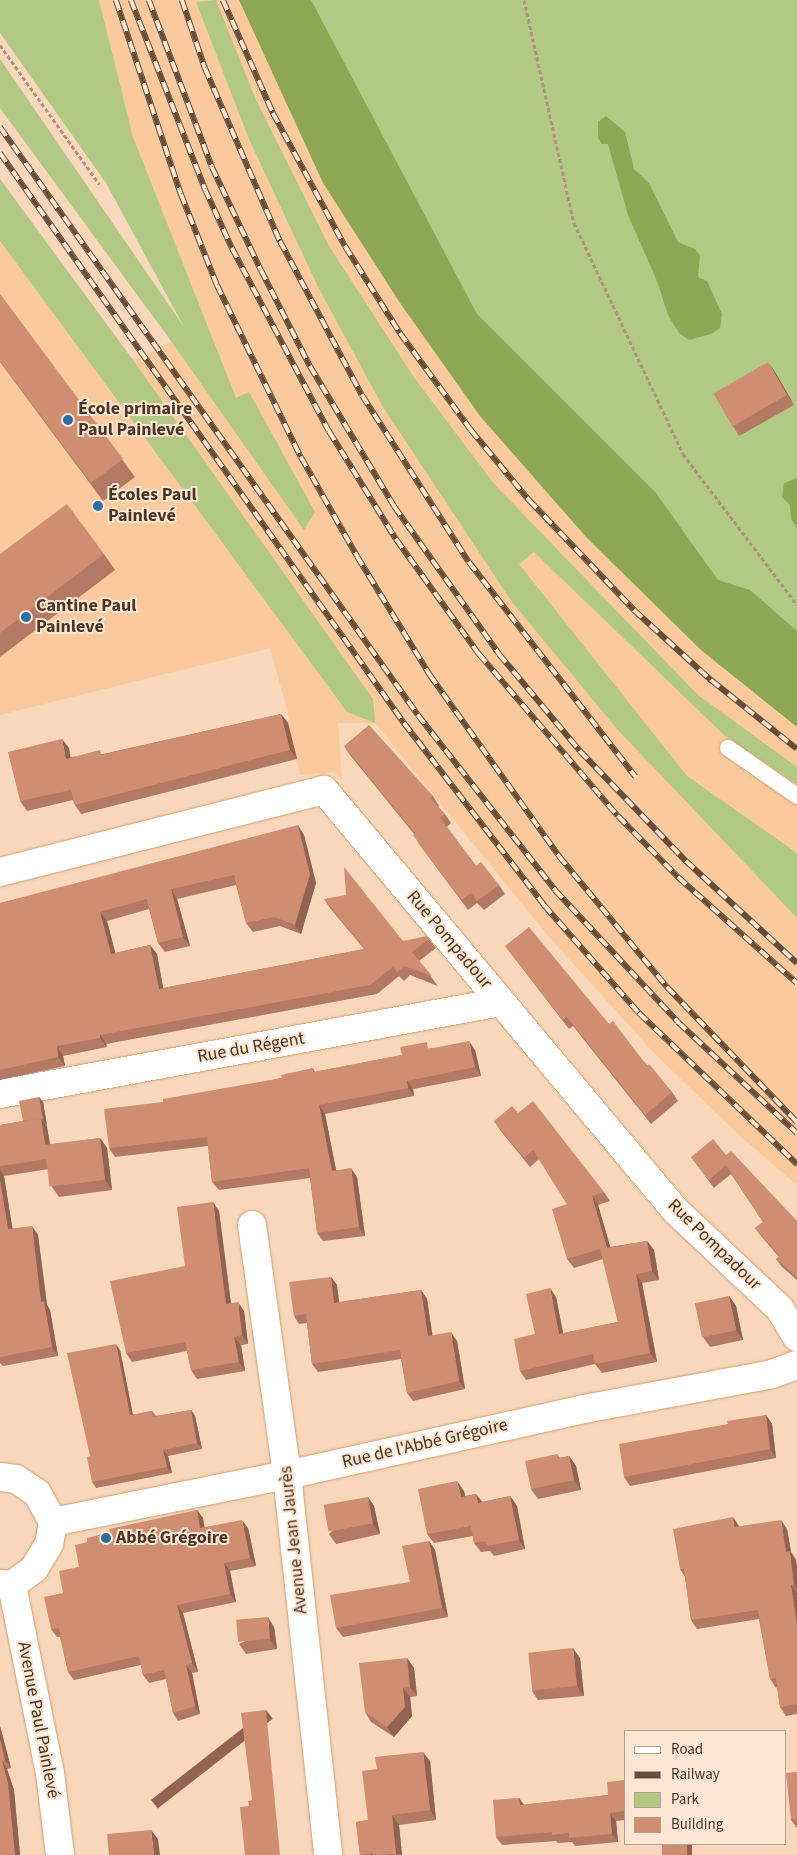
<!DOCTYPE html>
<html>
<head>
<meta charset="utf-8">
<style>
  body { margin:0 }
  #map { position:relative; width:797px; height:1855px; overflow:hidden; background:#f8d7ba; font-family:"Source Sans 3",sans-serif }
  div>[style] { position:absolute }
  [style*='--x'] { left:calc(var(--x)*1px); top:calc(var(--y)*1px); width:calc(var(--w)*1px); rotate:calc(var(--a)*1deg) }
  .built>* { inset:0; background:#fac99d }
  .green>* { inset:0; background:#b1c984 }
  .forest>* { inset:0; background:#8da754 }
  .path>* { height:3px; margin-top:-1.5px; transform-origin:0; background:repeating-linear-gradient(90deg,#af9379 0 4px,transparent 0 6.5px) }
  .roads { filter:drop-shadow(0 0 1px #d29d6d) drop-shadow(0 0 1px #d29d6d) }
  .lane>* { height:16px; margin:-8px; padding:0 8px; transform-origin:8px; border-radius:8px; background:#fff }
  .street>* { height:28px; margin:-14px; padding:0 14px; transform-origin:14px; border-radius:14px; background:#fff }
  .rail>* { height:5.5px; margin-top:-2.75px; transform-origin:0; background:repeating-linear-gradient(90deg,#fde7d3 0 11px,#654e38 0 22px); box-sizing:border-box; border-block:1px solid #654e38 }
  .wall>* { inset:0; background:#b27a62 }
  .shaded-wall>* { inset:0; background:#916350; transform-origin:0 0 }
  .building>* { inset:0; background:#cf8e72; transform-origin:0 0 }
  .dots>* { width:14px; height:14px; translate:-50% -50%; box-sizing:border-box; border:2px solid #fde7d3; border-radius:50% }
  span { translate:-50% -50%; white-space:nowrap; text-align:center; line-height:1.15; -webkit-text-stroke:4px #fde7d3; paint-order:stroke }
  .poi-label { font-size:18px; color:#4a3520; font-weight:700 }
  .left { translate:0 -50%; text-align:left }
  .street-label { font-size:18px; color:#4a3520 }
  .legend { position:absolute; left:624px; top:1730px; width:162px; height:115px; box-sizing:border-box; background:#fde7d3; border:1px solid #b5a08b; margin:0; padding:6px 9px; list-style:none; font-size:15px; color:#4a3520 }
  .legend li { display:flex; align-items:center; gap:10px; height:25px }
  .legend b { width:25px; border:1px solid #b5a08b }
</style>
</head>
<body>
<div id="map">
  <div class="built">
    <i style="clip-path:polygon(99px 0,266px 0,797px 672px,797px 1185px,741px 1137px,654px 1053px,549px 937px,375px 723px,338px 723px,342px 780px,334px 772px,300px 775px,287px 723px,290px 720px,270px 648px,0 715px,0 241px,100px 377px,206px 325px,133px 137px)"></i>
  </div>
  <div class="green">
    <i style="clip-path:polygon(0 0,99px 0,133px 137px,236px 398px,249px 392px,315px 512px,304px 530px,171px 341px,0 108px,0 59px,184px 327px,106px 183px,0 33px)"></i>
    <i style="clip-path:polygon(216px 0,256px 100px,329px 246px,413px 376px,494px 484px,698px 695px,797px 767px,797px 784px,724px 735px,534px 552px,519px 564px,687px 776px,797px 853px,797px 918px,617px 729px,512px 602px,383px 407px,318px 287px,249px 139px,196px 2px)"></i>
    <i style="clip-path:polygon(266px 0,797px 0,797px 672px,572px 464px)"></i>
    <i style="clip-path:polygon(0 179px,133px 360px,373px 699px,375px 723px,347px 712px,0 241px)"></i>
  </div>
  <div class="forest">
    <i style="clip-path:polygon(239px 0,311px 0,477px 314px,656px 493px,718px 580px,750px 590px,797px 631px,797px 727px,701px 650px,587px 538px,480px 416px,400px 303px,323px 183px)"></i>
    <i style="clip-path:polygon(606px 116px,625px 132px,634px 169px,649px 183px,678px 242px,695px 249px,700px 255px,698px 277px,707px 281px,722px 314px,720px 328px,711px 334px,689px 340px,679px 333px,668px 315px,657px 281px,628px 215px,608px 144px,602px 144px,598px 138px,598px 122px)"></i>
    <i style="clip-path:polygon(797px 478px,797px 528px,791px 519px,790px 505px,782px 497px,784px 483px)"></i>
  </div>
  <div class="path">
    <i style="--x:524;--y:0;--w:229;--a:77.4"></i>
    <i style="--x:574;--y:223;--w:255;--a:64.7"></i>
    <i style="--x:683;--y:454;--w:189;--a:52.9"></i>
    <i style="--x:0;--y:45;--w:171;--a:54.5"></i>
  </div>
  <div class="roads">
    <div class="lane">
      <i style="--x:728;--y:748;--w:84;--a:34.8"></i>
    </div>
    <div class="street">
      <i style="--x:0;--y:872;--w:334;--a:-14.2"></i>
      <i style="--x:324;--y:790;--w:547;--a:50.11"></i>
      <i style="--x:675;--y:1210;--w:144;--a:43.3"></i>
      <i style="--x:780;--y:1309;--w:33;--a:59"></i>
      <i style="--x:0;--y:1094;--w:509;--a:-10.41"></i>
      <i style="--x:252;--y:1225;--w:252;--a:82"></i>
      <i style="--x:287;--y:1475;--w:382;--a:83.8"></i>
      <i style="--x:0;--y:1477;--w:16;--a:7"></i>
      <i style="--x:16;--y:1479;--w:25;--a:34"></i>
      <i style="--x:37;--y:1493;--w:33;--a:61"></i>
      <i style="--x:53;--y:1522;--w:22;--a:100"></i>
      <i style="--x:49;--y:1544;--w:29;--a:121"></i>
      <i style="--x:34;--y:1569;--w:27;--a:144"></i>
      <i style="--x:12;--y:1585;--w:12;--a:-175"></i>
      <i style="--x:53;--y:1522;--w:239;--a:-11.4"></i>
      <i style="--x:287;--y:1475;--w:304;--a:-12.5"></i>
      <i style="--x:584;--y:1409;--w:191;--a:-10.5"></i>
      <i style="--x:772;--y:1374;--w:27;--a:-20"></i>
      <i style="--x:12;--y:1585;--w:192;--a:78.6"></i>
      <i style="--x:50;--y:1773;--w:83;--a:83"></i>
    </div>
  </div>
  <div class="rail">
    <i style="--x:116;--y:0;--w:205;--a:71.5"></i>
    <i style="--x:181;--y:194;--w:98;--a:68.4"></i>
    <i style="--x:217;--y:285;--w:191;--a:64"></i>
    <i style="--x:301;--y:457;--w:114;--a:60.5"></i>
    <i style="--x:357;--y:556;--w:140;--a:58.5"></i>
    <i style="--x:430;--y:675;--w:222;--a:54.5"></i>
    <i style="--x:559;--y:856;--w:170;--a:50.5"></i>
    <i style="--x:667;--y:987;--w:187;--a:46.1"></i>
    <i style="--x:131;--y:0;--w:203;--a:68.6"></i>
    <i style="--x:205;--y:189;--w:65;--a:65.4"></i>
    <i style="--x:232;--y:248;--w:207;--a:62.1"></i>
    <i style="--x:329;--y:431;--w:127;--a:58.2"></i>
    <i style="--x:396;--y:539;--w:142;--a:54.2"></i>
    <i style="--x:479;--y:654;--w:213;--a:49.4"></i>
    <i style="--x:618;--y:816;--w:86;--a:45.5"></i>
    <i style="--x:678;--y:877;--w:159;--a:41.7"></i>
    <i style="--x:149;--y:0;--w:178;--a:69.3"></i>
    <i style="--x:212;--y:167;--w:114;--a:64.6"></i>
    <i style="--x:261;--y:270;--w:108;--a:63"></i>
    <i style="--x:310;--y:366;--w:163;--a:59"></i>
    <i style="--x:394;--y:506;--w:181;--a:54.6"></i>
    <i style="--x:499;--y:654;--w:126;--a:50.1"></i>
    <i style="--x:580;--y:751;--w:153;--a:46.1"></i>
    <i style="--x:686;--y:861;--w:151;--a:42.6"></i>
    <i style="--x:182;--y:0;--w:72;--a:71.3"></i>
    <i style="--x:205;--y:68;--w:189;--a:66.6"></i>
    <i style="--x:280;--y:241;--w:174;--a:62"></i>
    <i style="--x:362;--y:395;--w:198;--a:57.4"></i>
    <i style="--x:469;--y:562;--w:272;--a:52.2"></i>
    <i style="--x:223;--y:0;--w:124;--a:66.1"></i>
    <i style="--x:273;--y:113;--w:151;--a:61.6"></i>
    <i style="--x:345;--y:246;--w:103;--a:57.7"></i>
    <i style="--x:400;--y:333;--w:120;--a:53.8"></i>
    <i style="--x:471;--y:430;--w:91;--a:50.4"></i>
    <i style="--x:529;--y:500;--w:152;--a:46.3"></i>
    <i style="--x:634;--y:610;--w:104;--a:42.3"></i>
    <i style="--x:711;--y:680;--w:110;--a:38.7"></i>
    <i style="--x:0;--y:127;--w:721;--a:54.59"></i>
    <i style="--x:418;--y:715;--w:222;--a:51.9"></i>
    <i style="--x:555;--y:890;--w:180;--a:47"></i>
    <i style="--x:678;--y:1022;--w:163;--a:43"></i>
    <i style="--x:0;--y:153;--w:699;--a:54.67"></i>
    <i style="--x:404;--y:723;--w:230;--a:52.4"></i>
    <i style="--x:544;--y:905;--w:144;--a:48.7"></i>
    <i style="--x:639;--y:1013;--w:219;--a:43.7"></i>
  </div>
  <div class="wall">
    <i style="clip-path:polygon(0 294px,135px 477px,103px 501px,0 362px)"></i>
    <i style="clip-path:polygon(775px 372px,794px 405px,739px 436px,733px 426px)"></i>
    <i style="clip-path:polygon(0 554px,104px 554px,115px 570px,0 657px)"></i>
    <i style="clip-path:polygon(281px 714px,288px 723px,297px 759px,81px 814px,75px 805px,73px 800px,27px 811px,20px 801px,69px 748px,70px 757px,103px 754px)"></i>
    <i style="clip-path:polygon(344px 746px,433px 796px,439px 806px,438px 807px,445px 814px,451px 823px,447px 827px,476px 866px,499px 885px,505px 894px,484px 910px,477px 903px,468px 910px,419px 844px,414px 834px,350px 755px)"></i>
    <i style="clip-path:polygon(304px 835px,316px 883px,301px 934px,280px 926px,253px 932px,246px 923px,236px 885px,177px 899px,190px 946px,165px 952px,158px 943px,149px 909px,107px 921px,115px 953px,150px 945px,157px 954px,163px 988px,364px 949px,330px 908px,324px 899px,403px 941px,429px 939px,436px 948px,419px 961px,438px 986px,410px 975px,404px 981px,399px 976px,377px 994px,106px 1044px,107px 1047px,63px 1056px,65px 1066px,0 1080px,0 903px)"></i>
    <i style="clip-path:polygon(505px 946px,609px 1024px,672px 1092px,678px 1101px,651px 1124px,573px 1026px,569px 1029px)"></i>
    <i style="clip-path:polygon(431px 1048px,475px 1050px,481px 1076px,413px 1089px,414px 1096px,325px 1114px,336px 1170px,357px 1177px,365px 1236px,323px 1241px,317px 1233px,310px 1178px,219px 1190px,212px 1182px,208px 1146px,115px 1157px,109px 1148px,163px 1102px,282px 1078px,313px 1068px,315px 1072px,402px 1055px)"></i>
    <i style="clip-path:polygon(39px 1097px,43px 1102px,50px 1145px,100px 1138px,107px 1148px,112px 1190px,59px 1197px,52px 1187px,49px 1169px,4px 1176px,12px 1228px,38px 1235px,47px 1305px,50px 1310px,58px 1356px,3px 1366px,0 1363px,0 1125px,23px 1121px)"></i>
    <i style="clip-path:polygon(518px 1113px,604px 1192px,610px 1201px,598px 1205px,610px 1247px,647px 1241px,654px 1250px,659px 1280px,642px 1283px,657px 1362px,602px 1373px,595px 1364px,526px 1380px,520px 1371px,535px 1334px,556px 1297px,563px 1333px,618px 1322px,603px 1259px,574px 1268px,567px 1259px,567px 1204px,539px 1159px,530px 1167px,500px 1130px,494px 1121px)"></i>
    <i style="clip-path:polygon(726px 1155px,797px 1221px,797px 1280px,782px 1267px,776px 1259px,779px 1257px,761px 1236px,755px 1228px,763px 1222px,731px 1174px,714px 1188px,691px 1157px)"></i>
    <i style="clip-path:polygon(219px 1211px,231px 1303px,244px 1311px,248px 1344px,241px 1345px,245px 1371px,197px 1379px,191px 1370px,187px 1351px,132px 1362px,126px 1353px,185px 1266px)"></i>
    <i style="clip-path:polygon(331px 1277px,337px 1285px,339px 1302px,421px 1290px,427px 1299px,432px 1336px,457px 1341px,465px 1389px,413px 1401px,407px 1393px,401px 1359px,318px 1372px,312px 1364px,307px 1323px,299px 1324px,294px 1316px)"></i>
    <i style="clip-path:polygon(729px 1296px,736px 1306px,743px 1340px,710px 1347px,703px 1337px)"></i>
    <i style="clip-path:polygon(120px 1350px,133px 1415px,152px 1411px,156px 1416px,191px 1410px,195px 1416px,202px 1449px,168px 1456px,172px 1473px,96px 1488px,92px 1482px,90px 1456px)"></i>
    <i style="clip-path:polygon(766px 1415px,772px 1424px,776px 1458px,630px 1486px,624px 1477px,728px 1424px)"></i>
    <i style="clip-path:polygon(557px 1454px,560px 1458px,569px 1456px,576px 1466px,581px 1490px,538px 1499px,531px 1489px)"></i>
    <i style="clip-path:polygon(464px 1491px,465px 1496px,476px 1494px,482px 1502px,510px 1496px,517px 1506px,525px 1549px,494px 1556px,490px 1551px,481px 1552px,474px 1543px,473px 1536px,434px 1543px,427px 1534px)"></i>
    <i style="clip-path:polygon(368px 1497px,374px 1506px,380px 1534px,336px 1544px,329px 1534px)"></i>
    <i style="clip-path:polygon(197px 1510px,203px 1518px,204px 1527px,248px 1528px,256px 1566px,230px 1571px,236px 1602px,183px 1613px,198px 1672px,192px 1673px,200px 1714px,178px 1721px,173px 1713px,166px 1679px,149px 1683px,143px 1675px,141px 1665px,74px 1680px,68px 1672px,60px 1637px,57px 1637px,51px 1629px,63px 1593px,79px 1567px,87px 1542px)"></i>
    <i style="clip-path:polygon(739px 1526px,739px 1527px,787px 1529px,791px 1552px,796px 1560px,797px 1568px,797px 1714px,786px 1716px,780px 1707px,777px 1687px,776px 1688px,770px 1679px,759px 1619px,697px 1629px,691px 1620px,685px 1577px,680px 1569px)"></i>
    <i style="clip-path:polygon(429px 1541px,435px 1550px,448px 1617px,343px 1637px,336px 1628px,410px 1582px)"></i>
    <i style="clip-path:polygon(274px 1627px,277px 1649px,246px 1654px,239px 1644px)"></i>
    <i style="clip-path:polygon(407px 1658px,414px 1668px,417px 1696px,410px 1697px,412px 1716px,394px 1737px,371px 1722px,365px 1712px)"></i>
    <i style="clip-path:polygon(580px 1658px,584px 1696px,538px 1700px,532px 1691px)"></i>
    <i style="clip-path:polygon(0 1726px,11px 1768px,7px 1769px,14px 1790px,20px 1855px,0 1855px)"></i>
    <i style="clip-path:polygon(430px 1761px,436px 1820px,399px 1825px,402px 1855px,360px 1855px,356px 1822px,368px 1820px,377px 1769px)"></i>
    <i style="clip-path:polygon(797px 1772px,797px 1828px,791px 1820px)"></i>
    <i style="clip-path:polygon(626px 1780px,626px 1820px,616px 1821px,618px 1842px,575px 1846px,572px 1842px,558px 1843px,556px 1841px,502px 1845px,496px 1837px,519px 1798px,523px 1805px,608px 1795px)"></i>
  </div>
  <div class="shaded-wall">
    <i style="clip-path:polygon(768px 362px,775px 372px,794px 405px,787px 395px)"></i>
    <i style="clip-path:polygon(281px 714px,288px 723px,297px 759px,290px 750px)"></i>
    <i style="clip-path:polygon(62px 739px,69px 748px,72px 768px,66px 759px)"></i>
    <i style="clip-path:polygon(298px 825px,304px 835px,316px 883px,301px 934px,295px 925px)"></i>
    <i style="clip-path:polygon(171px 889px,177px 899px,190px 946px,183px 937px)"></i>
    <i style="clip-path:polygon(100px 912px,107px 921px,118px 963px,111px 954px)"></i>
    <i style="clip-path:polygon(150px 945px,157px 954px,165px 998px,159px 989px)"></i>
    <i style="clip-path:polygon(100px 1035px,106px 1044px,107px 1047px,100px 1038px)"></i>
    <i style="clip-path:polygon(469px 1041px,475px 1050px,481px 1076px,475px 1067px)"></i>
    <i style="clip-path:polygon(57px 1046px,63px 1056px,65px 1066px,58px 1057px)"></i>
    <i style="clip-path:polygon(407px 1081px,413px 1089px,414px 1096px,408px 1088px)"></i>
    <i style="clip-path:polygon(39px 1097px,43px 1102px,47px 1125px,43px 1120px)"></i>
    <i style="clip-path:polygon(319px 1105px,325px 1114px,338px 1180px,332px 1171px)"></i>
    <i style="clip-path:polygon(41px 1118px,47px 1127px,54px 1168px,48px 1159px)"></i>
    <i style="clip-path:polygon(100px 1138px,107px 1148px,112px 1190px,105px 1180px)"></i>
    <i style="clip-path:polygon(351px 1168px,357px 1177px,365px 1236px,359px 1227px)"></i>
    <i style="clip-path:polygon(0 1170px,4px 1176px,14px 1238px,8px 1229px,0 1180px)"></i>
    <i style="clip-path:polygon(592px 1196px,598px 1205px,613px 1256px,607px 1248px)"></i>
    <i style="clip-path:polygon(213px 1202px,219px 1211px,232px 1313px,226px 1304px)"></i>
    <i style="clip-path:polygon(32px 1226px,38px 1235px,47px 1305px,50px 1310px,58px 1356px,52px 1347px,41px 1302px)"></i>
    <i style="clip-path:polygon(647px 1241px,654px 1250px,659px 1280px,652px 1271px)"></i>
    <i style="clip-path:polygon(636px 1274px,642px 1283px,657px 1362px,650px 1353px)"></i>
    <i style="clip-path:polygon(331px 1277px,337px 1285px,340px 1312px,334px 1303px)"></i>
    <i style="clip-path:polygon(550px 1288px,556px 1297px,565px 1343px,559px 1334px)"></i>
    <i style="clip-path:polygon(421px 1290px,427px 1299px,434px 1345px,428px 1336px)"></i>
    <i style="clip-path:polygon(729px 1296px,736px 1306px,743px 1340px,736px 1330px)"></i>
    <i style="clip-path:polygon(238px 1302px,244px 1311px,248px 1344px,242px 1335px)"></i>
    <i style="clip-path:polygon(451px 1332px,457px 1341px,465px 1389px,459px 1381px)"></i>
    <i style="clip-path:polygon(234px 1337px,241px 1345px,245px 1371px,239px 1362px)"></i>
    <i style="clip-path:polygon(116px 1344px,120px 1350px,134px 1421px,130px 1415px)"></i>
    <i style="clip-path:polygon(191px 1410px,195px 1416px,202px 1449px,197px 1443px)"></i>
    <i style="clip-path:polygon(766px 1415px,772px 1424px,776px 1458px,770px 1449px)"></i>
    <i style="clip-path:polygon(163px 1450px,168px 1456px,172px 1473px,167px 1467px)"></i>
    <i style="clip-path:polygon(569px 1456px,576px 1466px,581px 1490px,574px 1480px)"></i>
    <i style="clip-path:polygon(457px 1481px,464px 1491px,468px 1507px,461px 1497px)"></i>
    <i style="clip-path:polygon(476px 1494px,483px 1503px,478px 1503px)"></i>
    <i style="clip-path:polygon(510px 1496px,517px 1506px,525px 1549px,519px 1540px)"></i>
    <i style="clip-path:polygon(368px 1497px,374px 1506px,380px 1534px,373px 1524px)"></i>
    <i style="clip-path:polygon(197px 1510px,203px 1518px,206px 1536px,200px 1528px)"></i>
    <i style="clip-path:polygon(733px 1517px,739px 1526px,740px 1536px,734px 1527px)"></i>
    <i style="clip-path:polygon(242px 1520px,248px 1528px,256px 1566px,250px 1558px)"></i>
    <i style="clip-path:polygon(781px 1520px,787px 1529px,791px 1552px,796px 1560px,797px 1568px,797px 1589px,794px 1585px,786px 1552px)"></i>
    <i style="clip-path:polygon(429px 1541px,435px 1550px,448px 1617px,442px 1608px)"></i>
    <i style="clip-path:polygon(224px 1563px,230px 1571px,236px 1602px,230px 1594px)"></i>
    <i style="clip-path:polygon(791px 1585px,797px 1593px,797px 1625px)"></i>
    <i style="clip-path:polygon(177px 1605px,183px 1613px,198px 1672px,192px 1663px)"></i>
    <i style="clip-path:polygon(268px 1617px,274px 1627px,277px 1649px,270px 1639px)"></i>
    <i style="clip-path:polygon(573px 1648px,580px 1658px,584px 1696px,577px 1686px)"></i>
    <i style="clip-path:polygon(407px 1658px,414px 1668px,417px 1696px,410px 1687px)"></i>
    <i style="clip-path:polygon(186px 1665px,192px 1673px,200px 1714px,195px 1706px)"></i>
    <i style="clip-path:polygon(403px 1688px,410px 1697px,412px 1716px,394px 1737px,387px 1727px)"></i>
    <i style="left:266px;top:1710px;width:11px;height:146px;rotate:52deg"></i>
    <i style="clip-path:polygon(0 1726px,11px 1768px,5px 1760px,0 1739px)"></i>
    <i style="clip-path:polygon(423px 1752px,430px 1761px,436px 1820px,430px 1810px)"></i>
    <i style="clip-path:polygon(2px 1761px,7px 1769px,14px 1790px,20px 1855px,15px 1855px)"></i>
    <i style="clip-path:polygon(519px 1798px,525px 1806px,520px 1805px)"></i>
    <i style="clip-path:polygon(610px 1813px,616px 1821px,618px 1842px,612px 1834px)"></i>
    <i style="clip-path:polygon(392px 1815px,399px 1825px,402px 1855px,396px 1854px)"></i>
    <i style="clip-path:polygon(151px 1830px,158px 1839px,160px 1855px,154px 1855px)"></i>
    <i style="left:687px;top:1844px;width:5px;height:11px"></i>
  </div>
  <div class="building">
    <i style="clip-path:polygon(0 294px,123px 459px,91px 483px,0 361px)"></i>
    <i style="left:768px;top:362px;width:38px;height:63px;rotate:60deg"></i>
    <i style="clip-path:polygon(67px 504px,104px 554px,0 633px,0 554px)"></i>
    <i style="clip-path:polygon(281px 714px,290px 750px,75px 805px,71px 790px,20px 801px,8px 752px,62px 739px,66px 759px,100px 750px,101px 755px)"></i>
    <i style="clip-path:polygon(369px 725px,433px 796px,430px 798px,445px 814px,440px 818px,476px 866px,481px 862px,499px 885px,477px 901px,471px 893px,461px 900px,413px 835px,415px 833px,344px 746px)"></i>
    <i style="clip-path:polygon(298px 825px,310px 874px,295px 925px,274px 917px,246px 923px,234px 875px,171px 889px,183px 937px,158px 943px,147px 899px,100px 912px,111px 954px,150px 945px,159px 989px,365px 949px,324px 899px,346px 895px,344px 867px,403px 941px,427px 936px,429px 939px,412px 952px,432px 976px,404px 966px,397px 972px,393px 967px,370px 985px,100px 1035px,100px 1038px,57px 1046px,58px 1057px,0 1070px,0 903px)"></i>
    <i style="clip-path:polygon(529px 927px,609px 1024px,613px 1021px,647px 1066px,649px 1064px,672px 1092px,645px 1115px,567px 1017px,563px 1020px,505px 946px)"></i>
    <i style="clip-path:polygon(469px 1041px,475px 1067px,407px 1081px,408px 1088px,319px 1105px,332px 1171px,351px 1168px,359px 1227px,317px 1233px,309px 1168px,212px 1182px,207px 1137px,109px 1148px,104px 1109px,163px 1102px,163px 1099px,282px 1078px,281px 1075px,313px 1068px,313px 1072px,402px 1055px,400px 1047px,427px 1042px,428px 1049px)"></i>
    <i style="clip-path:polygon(39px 1097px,43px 1120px,41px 1118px,23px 1121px,19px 1101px)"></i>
    <i style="clip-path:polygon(533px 1101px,604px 1192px,592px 1196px,607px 1248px,647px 1241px,652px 1271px,636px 1274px,650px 1353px,595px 1364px,593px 1354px,520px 1371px,514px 1339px,535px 1334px,526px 1294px,550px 1288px,559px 1334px,618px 1322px,600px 1249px,567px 1259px,552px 1209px,567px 1204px,533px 1150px,524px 1158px,494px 1121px,512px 1106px,518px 1113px)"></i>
    <i style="clip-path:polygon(41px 1118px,47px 1159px,0 1166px,0 1125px)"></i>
    <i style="left:100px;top:1138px;width:42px;height:56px;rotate:83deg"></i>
    <i style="clip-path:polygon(713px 1139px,726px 1155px,731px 1151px,797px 1221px,797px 1277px,776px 1259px,780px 1256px,755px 1228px,763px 1222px,726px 1165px,709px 1180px,691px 1157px)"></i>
    <i style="clip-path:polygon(0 1180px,8px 1229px,32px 1226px,41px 1302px,44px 1301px,52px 1347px,0 1357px)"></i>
    <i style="clip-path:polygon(213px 1202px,226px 1304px,238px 1302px,242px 1335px,234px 1337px,239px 1362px,191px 1370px,185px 1342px,126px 1353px,110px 1281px,185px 1266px,177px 1207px)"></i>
    <i style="clip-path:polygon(331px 1277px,334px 1303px,421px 1290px,428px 1336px,451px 1332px,459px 1381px,407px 1393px,400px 1350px,312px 1364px,306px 1314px,294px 1316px,289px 1282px)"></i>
    <i style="left:729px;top:1296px;width:35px;height:35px;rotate:78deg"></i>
    <i style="clip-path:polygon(116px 1344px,130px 1415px,152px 1411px,153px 1417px,191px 1410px,197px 1443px,163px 1450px,167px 1467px,92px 1482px,87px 1457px,90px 1456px,67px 1353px)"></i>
    <i style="clip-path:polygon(766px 1415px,770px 1449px,624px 1477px,619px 1444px,728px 1424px,727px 1421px)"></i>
    <i style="clip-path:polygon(557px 1454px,558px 1458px,569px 1456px,574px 1480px,531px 1489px,525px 1461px)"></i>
    <i style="clip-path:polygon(457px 1481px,461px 1497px,476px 1494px,478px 1503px,510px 1496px,519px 1540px,487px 1546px,485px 1541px,474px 1543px,471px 1526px,427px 1534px,418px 1489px)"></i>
    <i style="left:368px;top:1497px;width:27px;height:45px;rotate:80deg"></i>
    <i style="clip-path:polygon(197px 1510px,200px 1528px,242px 1520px,250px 1558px,224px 1563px,230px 1594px,177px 1605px,192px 1663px,186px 1665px,195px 1706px,173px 1713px,164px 1670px,143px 1675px,139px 1656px,68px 1672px,59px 1628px,51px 1629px,44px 1597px,63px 1593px,59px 1571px,79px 1567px,75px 1545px,87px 1542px,87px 1538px,110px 1532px,109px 1529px)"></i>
    <i style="clip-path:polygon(733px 1517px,734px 1527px,781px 1520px,786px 1552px,790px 1551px,794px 1585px,791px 1585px,797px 1625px,797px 1704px,780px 1707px,776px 1678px,770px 1679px,758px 1610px,691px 1620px,684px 1569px,680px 1569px,673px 1529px)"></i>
    <i style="clip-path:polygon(429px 1541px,442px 1608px,336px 1628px,330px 1595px,410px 1582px,402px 1546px)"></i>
    <i style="left:268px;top:1617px;width:22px;height:32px;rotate:85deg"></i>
    <i style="left:573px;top:1648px;width:38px;height:45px;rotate:84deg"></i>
    <i style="clip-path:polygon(407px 1658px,410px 1687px,403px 1688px,405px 1707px,387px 1727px,365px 1712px,359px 1663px)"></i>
    <i style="clip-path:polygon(266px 1710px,280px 1855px,245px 1855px,240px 1807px,249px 1806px,248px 1801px,252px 1800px,241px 1713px)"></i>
    <i style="clip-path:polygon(0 1739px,5px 1760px,2px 1761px,8px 1783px,15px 1855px,0 1855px)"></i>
    <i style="clip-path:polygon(423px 1752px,430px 1810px,392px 1815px,396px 1854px,373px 1855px,373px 1853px,360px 1855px,356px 1822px,368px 1820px,362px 1771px,377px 1769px,375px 1757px)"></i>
    <i style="clip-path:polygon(797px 1772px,797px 1819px,791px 1820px,786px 1773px)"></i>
    <i style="clip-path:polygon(626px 1780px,626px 1811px,610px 1813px,612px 1834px,569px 1838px,569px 1833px,552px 1835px,552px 1832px,496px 1837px,493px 1800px,519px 1798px,520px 1805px,608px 1795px,607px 1782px)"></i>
    <i style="clip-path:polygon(151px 1830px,154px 1855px,109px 1855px,107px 1834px)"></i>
    <i style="left:662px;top:1844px;width:25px;height:11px"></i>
  </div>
  <div class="dots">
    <i style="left:68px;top:420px;background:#2770a3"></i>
    <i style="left:98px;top:506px;background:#2770a3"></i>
    <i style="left:26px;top:617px;background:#2770a3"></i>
    <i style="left:106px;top:1538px;background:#2770a3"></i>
  </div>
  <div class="poi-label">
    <span class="left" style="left:78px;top:420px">École primaire<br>Paul Painlevé</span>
    <span class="left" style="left:108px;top:506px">Écoles Paul<br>Painlevé</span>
    <span class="left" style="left:36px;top:617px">Cantine Paul<br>Painlevé</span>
    <span class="left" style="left:116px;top:1538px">Abbé Grégoire</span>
  </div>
  <div class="street-label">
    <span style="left:449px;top:940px;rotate:50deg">Rue Pompadour</span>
    <span style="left:251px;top:1048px;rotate:-10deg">Rue du Régent</span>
    <span style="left:714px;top:1245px;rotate:44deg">Rue Pompadour</span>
    <span style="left:425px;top:1444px;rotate:-13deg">Rue de l'Abbé Grégoire</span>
    <span style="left:294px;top:1540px;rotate:-96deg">Avenue Jean Jaurès</span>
    <span style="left:38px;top:1720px;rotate:79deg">Avenue Paul Painlevé</span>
  </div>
  <ul class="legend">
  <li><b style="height:6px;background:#fff"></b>Road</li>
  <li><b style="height:6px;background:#654e38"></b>Railway</li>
  <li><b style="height:14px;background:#b1c984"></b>Park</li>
  <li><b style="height:14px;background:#cf8e72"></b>Building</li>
  </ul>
</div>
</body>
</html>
